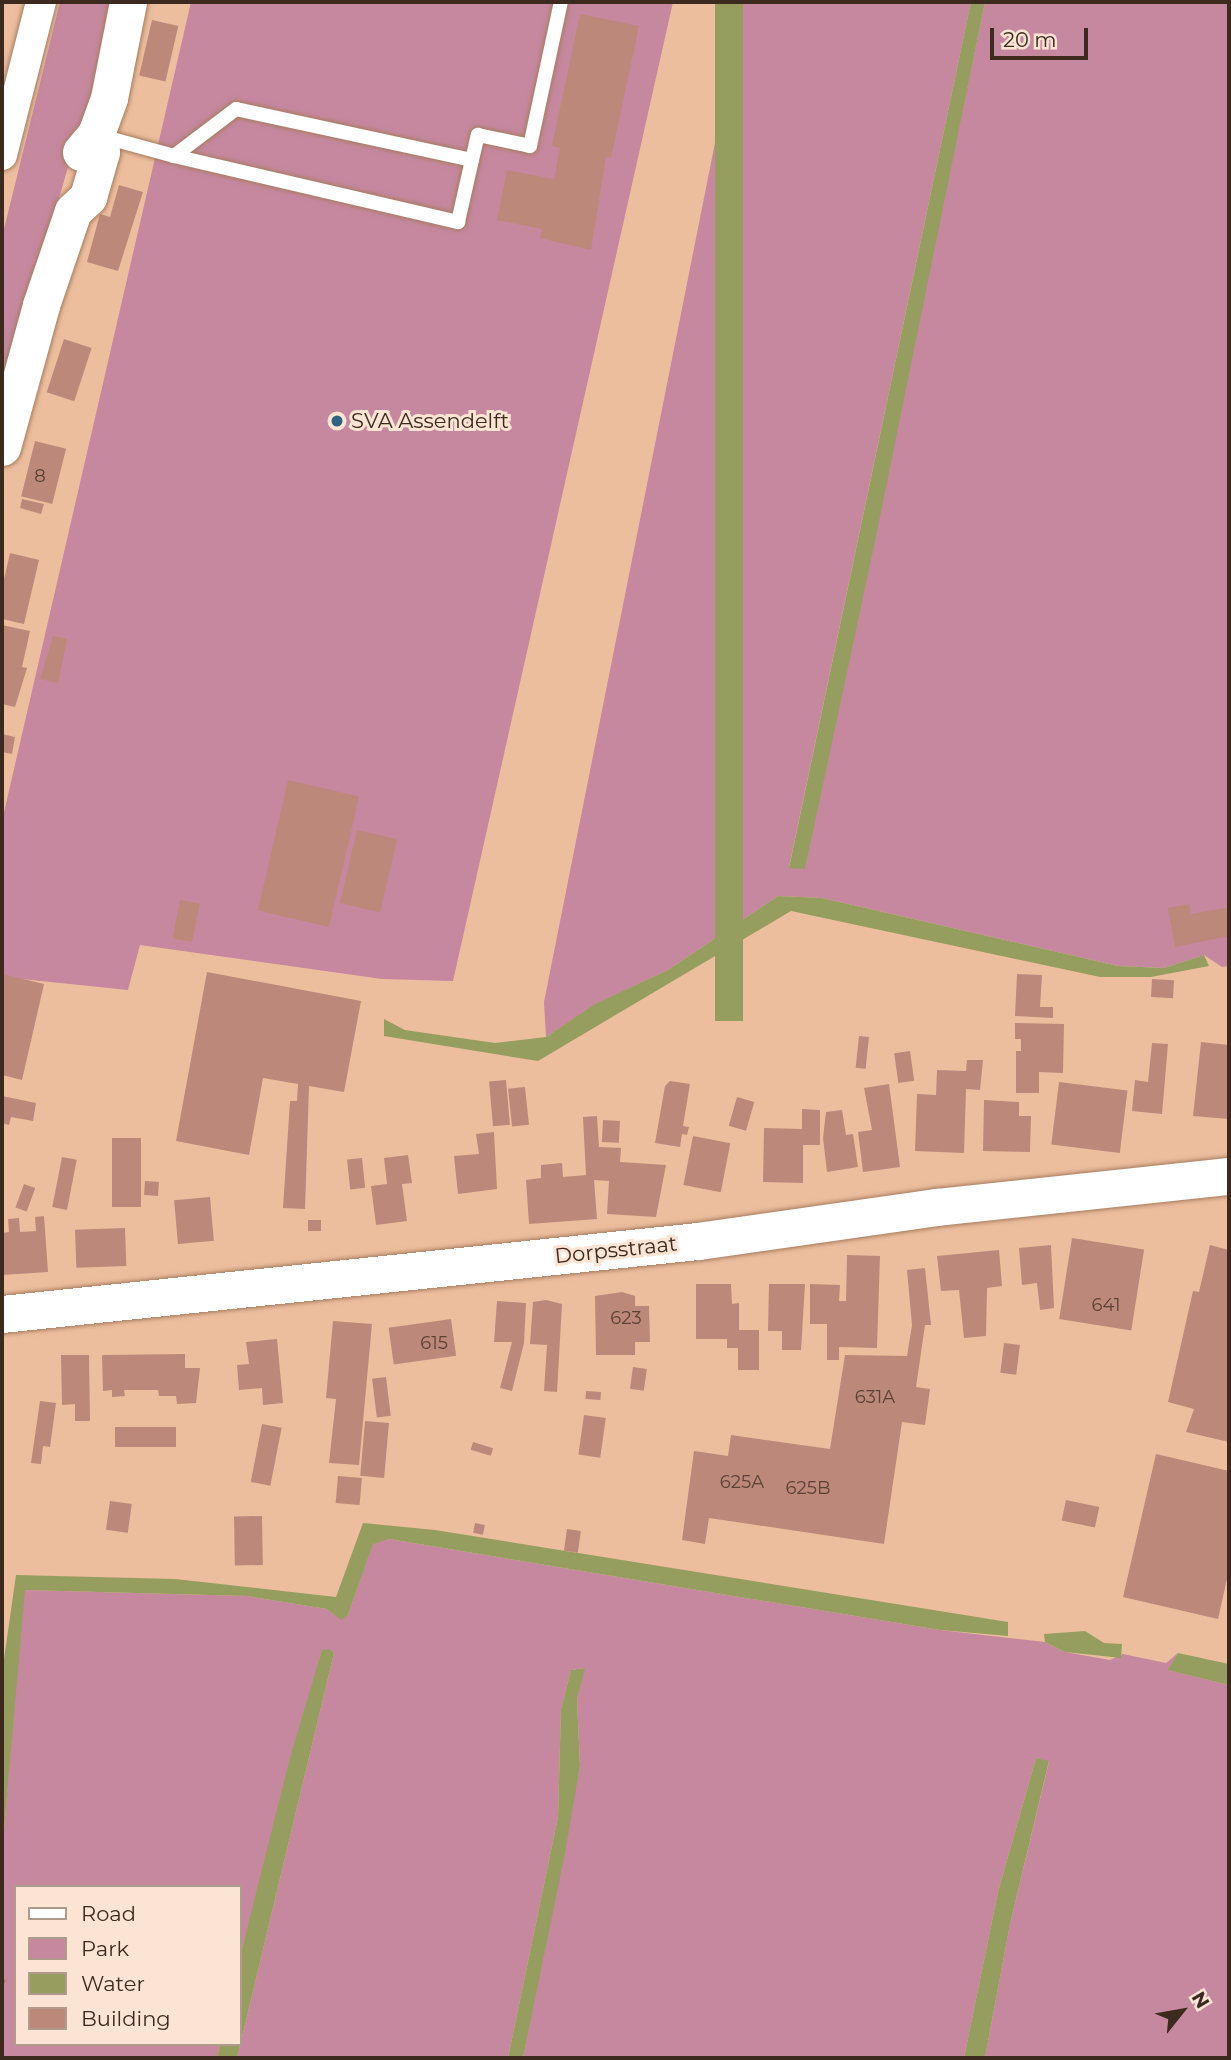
<!DOCTYPE html>
<html>
<head>
<meta charset="utf-8">
<style>
  body { margin:0 }
  #map { position:relative; width:1231px; height:2060px; overflow:hidden; background:#ecbe9e; font-family:Montserrat,sans-serif }
  div>[style] { position:absolute }
  [style*='--x'] { left:calc(var(--x)*1px); top:calc(var(--y)*1px); width:calc(var(--w)*1px); rotate:calc(var(--a)*1deg) }
  .green>* { inset:0; background:#c6889f }
  .water>* { inset:0; background:#959e5e; transform-origin:0 0 }
  .building>* { inset:0; background:#bc887a; transform-origin:0 0 }
  .path>* { height:4.5px; margin-top:-2.25px; transform-origin:0; background:repeating-linear-gradient(90deg,#9d7c65 0 3.5px,transparent 0 7px) }
  .roads { filter:drop-shadow(0 0 2px #a77c5f) drop-shadow(0 0 2px #a77c5f) }
  .service>* { height:14px; margin:-7px; padding:0 7px; transform-origin:7px; border-radius:7px; background:#fff }
  .minor>* { height:30px; margin:-15px; padding:0 15px; transform-origin:15px; border-radius:15px; background:#fff }
  .tertiary>* { height:37px; margin:-18.5px; padding:0 18.5px; transform-origin:18.5px; border-radius:18.5px; background:#fff }
  .dots>* { width:19px; height:19px; translate:-50% -50%; box-sizing:border-box; border:4px solid #fce4d4; border-radius:50% }
  span { translate:-50% -50%; white-space:nowrap; text-align:center; line-height:1.15; -webkit-text-stroke:6px #fce4d4; paint-order:stroke }
  .number-label { font-size:18px; color:#5c4235 }
  .number-label span { -webkit-text-stroke-width:0 }
  .poi-label { font-size:21px; color:#3c2a1e }
  .left { translate:0 -50%; text-align:left }
  .street-label { font-size:21px; color:#3c2a1e }
  .frame { position:absolute; inset:0; border:4px solid #3c2a1e; pointer-events:none }
  .legend { position:absolute; left:14px; top:1885px; width:228px; height:161px; box-sizing:border-box; background:#fce4d4; border:2px solid #af9a8b; margin:0; padding:9px 12px; list-style:none; font-size:21px; color:#3c2a1e }
  .legend li { display:flex; align-items:center; gap:14px; height:35px }
  .legend b { width:35px; border:2px solid #af9a8b }
  .north { position:absolute; left:1147px; top:1976px; width:70px; height:70px; -webkit-text-stroke:5px #fce4d4; paint-order:stroke; rotate:59deg; font-size:19px; font-weight:700; line-height:28px; text-align:center; color:#3c2a1e }
  .north::after { content:''; display:block; margin:auto; width:24px; height:32px; background:#3c2a1e; clip-path:polygon(50% 0,100% 100%,50% 72%,0 100%) }
  .scale { position:absolute; left:990px; top:28px; width:98px; height:32px; box-sizing:border-box; border:4px solid #3c2a1e; border-top:0; padding-left:9px; font-size:21px; line-height:24px; white-space:nowrap; color:#3c2a1e; -webkit-text-stroke:5px #fce4d4; paint-order:stroke }
</style>
</head>
<body>
<div id="map">
  <div class="green">
    <i style="clip-path:polygon(60px 2px,116px 2px,95px 97px,74px 146px,2px 397px,2px 237px)"></i>
    <i style="clip-path:polygon(191px 2px,673px 2px,453px 981px,382px 979px,140px 945px,128px 990px,2px 977px,2px 821px)"></i>
    <i style="clip-path:polygon(743px 2px,971px 2px,789px 867px,805px 868px,985px 2px,1229px 2px,1229px 966px,1222px 967px,1204px 955px,1164px 968px,1118px 966px,822px 898px,778px 896px,668px 970px,596px 1004px,546px 1037px,544px 1002px)"></i>
    <i style="clip-path:polygon(389px 1539px,940px 1630px,1045px 1642px,1065px 1652px,1110px 1660px,1123px 1654px,1166px 1663px,1178px 1653px,1169px 1670px,1229px 1685px,1229px 2058px,985px 2058px,1010px 1924px,1049px 1762px,1036px 1758px,998px 1892px,964px 2058px,523px 2058px,580px 1766px,577px 1699px,584px 1668px,571px 1670px,561px 1709px,558px 1817px,508px 2058px,237px 2058px,334px 1653px,322px 1650px,240px 1957px,240px 1887px,16px 1887px,16px 2044px,220px 2044px,217px 2058px,2px 2058px,2px 1854px,24px 1590px,247px 1596px,327px 1609px,341px 1619px,348px 1615px,373px 1543px)"></i>
  </div>
  <div class="water">
    <i style="left:715px;top:2px;width:28px;height:1019px"></i>
    <i style="clip-path:polygon(971px 2px,985px 2px,875px 541px,805px 869px,789px 868px)"></i>
    <i style="clip-path:polygon(778px 896px,822px 898px,1118px 966px,1164px 968px,1204px 955px,1209px 966px,1151px 977px,1100px 977px,791px 911px,538px 1061px,384px 1036px,384px 1019px,405px 1030px,495px 1043px,546px 1037px,595px 1004px,668px 970px)"></i>
    <i style="clip-path:polygon(363px 1523px,435px 1530px,1008px 1622px,1008px 1636px,940px 1630px,389px 1539px,373px 1544px,348px 1615px,341px 1620px,327px 1609px,247px 1596px,25px 1590px,2px 1854px,2px 1673px,16px 1575px,175px 1579px,336px 1597px)"></i>
    <i style="clip-path:polygon(1085px 1631px,1104px 1643px,1122px 1644px,1121px 1658px,1065px 1652px,1045px 1642px,1044px 1634px)"></i>
    <i style="clip-path:polygon(329px 1649px,334px 1653px,237px 2058px,217px 2058px,220px 2044px,240px 2044px,240px 1957px,290px 1758px,322px 1650px)"></i>
    <i style="clip-path:polygon(1178px 1653px,1229px 1664px,1229px 1685px,1168px 1670px)"></i>
    <i style="clip-path:polygon(585px 1668px,577px 1699px,580px 1766px,565px 1853px,523px 2058px,508px 2058px,558px 1817px,561px 1709px,571px 1670px)"></i>
    <i style="clip-path:polygon(1036px 1758px,1049px 1761px,1010px 1924px,985px 2058px,964px 2058px,998px 1892px)"></i>
  </div>
  <div class="building">
    <i style="clip-path:polygon(580px 14px,639px 26px,611px 158px,606px 157px,591px 250px,540px 238px,542px 229px,497px 220px,507px 170px,554px 179px,560px 148px,552px 146px)"></i>
    <i style="left:152px;top:20px;width:27px;height:57px;rotate:13deg"></i>
    <i style="clip-path:polygon(119px 185px,143px 192px,118px 271px,87px 262px,100px 214px,110px 217px)"></i>
    <i style="left:64px;top:339px;width:29px;height:56px;rotate:18deg"></i>
    <i style="left:35px;top:441px;width:32px;height:57px;rotate:14deg"></i>
    <i style="clip-path:polygon(22px 499px,44px 504px,41px 514px,20px 508px)"></i>
    <i style="clip-path:polygon(10px 553px,39px 560px,24px 624px,2px 619px,2px 588px)"></i>
    <i style="clip-path:polygon(2px 625px,30px 631px,22px 667px,27px 668px,15px 707px,2px 704px)"></i>
    <i style="clip-path:polygon(53px 636px,67px 639px,58px 683px,40px 679px)"></i>
    <i style="clip-path:polygon(2px 734px,15px 737px,12px 754px,2px 752px)"></i>
    <i style="left:288px;top:780px;width:73px;height:134px;rotate:13deg"></i>
    <i style="left:357px;top:830px;width:41px;height:75px;rotate:13deg"></i>
    <i style="left:180px;top:900px;width:20px;height:39px;rotate:11deg"></i>
    <i style="clip-path:polygon(1190px 904px,1191px 914px,1229px 907px,1229px 936px,1175px 947px,1168px 908px)"></i>
    <i style="clip-path:polygon(207px 972px,361px 1001px,344px 1092px,309px 1086px,305px 1209px,283px 1208px,290px 1101px,297px 1101px,298px 1084px,263px 1078px,249px 1155px,176px 1141px)"></i>
    <i style="clip-path:polygon(2px 974px,44px 984px,22px 1080px,2px 1075px)"></i>
    <i style="clip-path:polygon(1017px 974px,1042px 975px,1040px 1007px,1053px 1007px,1053px 1018px,1015px 1016px)"></i>
    <i style="left:1152px;top:979px;width:22px;height:18px;rotate:3deg"></i>
    <i style="clip-path:polygon(1015px 1023px,1064px 1024px,1063px 1073px,1039px 1072px,1039px 1093px,1016px 1093px,1016px 1051px,1021px 1051px,1021px 1039px,1015px 1039px)"></i>
    <i style="left:859px;top:1036px;width:10px;height:32px;rotate:6deg"></i>
    <i style="clip-path:polygon(1201px 1042px,1229px 1045px,1229px 1119px,1193px 1116px)"></i>
    <i style="clip-path:polygon(1152px 1043px,1168px 1044px,1162px 1114px,1132px 1111px,1135px 1080px,1148px 1082px)"></i>
    <i style="left:910px;top:1051px;width:30px;height:16px;rotate:82deg"></i>
    <i style="clip-path:polygon(967px 1060px,983px 1060px,980px 1090px,966px 1089px,964px 1153px,915px 1151px,917px 1094px,936px 1095px,937px 1070px,966px 1071px)"></i>
    <i style="left:506px;top:1080px;width:45px;height:17px;rotate:85deg"></i>
    <i style="clip-path:polygon(670px 1081px,690px 1084px,683px 1126px,689px 1127px,687px 1135px,682px 1134px,680px 1147px,655px 1143px,665px 1086px)"></i>
    <i style="left:1059px;top:1082px;width:69px;height:63px;rotate:7deg"></i>
    <i style="clip-path:polygon(889px 1084px,900px 1167px,863px 1172px,858px 1132px,872px 1130px,864px 1088px)"></i>
    <i style="left:525px;top:1087px;width:38px;height:17px;rotate:84deg"></i>
    <i style="clip-path:polygon(2px 1096px,36px 1103px,33px 1121px,11px 1117px,9px 1125px,2px 1123px)"></i>
    <i style="left:737px;top:1097px;width:18px;height:30px;rotate:16deg"></i>
    <i style="clip-path:polygon(984px 1100px,1019px 1102px,1019px 1116px,1031px 1116px,1030px 1152px,983px 1151px)"></i>
    <i style="clip-path:polygon(802px 1109px,820px 1110px,820px 1145px,803px 1145px,803px 1183px,763px 1182px,764px 1128px,802px 1129px)"></i>
    <i style="clip-path:polygon(842px 1110px,846px 1135px,853px 1134px,858px 1167px,827px 1172px,823px 1138px,826px 1112px)"></i>
    <i style="clip-path:polygon(597px 1116px,599px 1147px,621px 1148px,620px 1162px,666px 1165px,656px 1217px,607px 1214px,609px 1181px,594px 1180px,597px 1219px,529px 1224px,526px 1180px,541px 1178px,541px 1165px,562px 1163px,563px 1177px,586px 1175px,583px 1117px)"></i>
    <i style="left:603px;top:1120px;width:17px;height:22px;rotate:3deg"></i>
    <i style="clip-path:polygon(494px 1132px,497px 1189px,458px 1194px,454px 1156px,479px 1154px,476px 1134px)"></i>
    <i style="left:693px;top:1136px;width:38px;height:50px;rotate:11deg"></i>
    <i style="left:112px;top:1138px;width:29px;height:69px"></i>
    <i style="clip-path:polygon(408px 1155px,412px 1183px,402px 1184px,407px 1221px,376px 1225px,371px 1186px,387px 1184px,384px 1158px)"></i>
    <i style="left:62px;top:1157px;width:15px;height:51px;rotate:11deg"></i>
    <i style="left:362px;top:1158px;width:30px;height:15px;rotate:84deg"></i>
    <i style="left:145px;top:1181px;width:14px;height:14px;rotate:4deg"></i>
    <i style="left:24px;top:1184px;width:12px;height:25px;rotate:20deg"></i>
    <i style="left:210px;top:1197px;width:44px;height:36px;rotate:85deg"></i>
    <i style="clip-path:polygon(44px 1216px,48px 1272px,2px 1275px,2px 1233px,9px 1232px,8px 1219px,19px 1218px,20px 1232px,36px 1231px,35px 1217px)"></i>
    <i style="left:308px;top:1220px;width:13px;height:11px"></i>
    <i style="left:125px;top:1228px;width:38px;height:50px;rotate:88deg"></i>
    <i style="left:1072px;top:1238px;width:73px;height:82px;rotate:9deg"></i>
    <i style="clip-path:polygon(1051px 1245px,1054px 1308px,1040px 1310px,1037px 1283px,1022px 1285px,1019px 1248px)"></i>
    <i style="clip-path:polygon(1210px 1245px,1229px 1250px,1229px 1442px,1186px 1432px,1194px 1409px,1168px 1402px,1193px 1291px,1199px 1292px)"></i>
    <i style="clip-path:polygon(999px 1250px,1002px 1286px,987px 1288px,986px 1336px,964px 1338px,959px 1290px,941px 1291px,937px 1256px)"></i>
    <i style="clip-path:polygon(847px 1255px,880px 1256px,877px 1348px,839px 1347px,839px 1360px,827px 1360px,827px 1324px,810px 1324px,810px 1284px,840px 1285px,839px 1301px,846px 1301px)"></i>
    <i style="clip-path:polygon(925px 1268px,931px 1325px,925px 1325px,916px 1387px,930px 1389px,925px 1425px,902px 1422px,884px 1544px,709px 1518px,705px 1544px,682px 1540px,694px 1451px,728px 1456px,731px 1435px,830px 1449px,845px 1355px,907px 1356px,912px 1325px,907px 1270px)"></i>
    <i style="clip-path:polygon(696px 1284px,731px 1284px,732px 1304px,739px 1303px,739px 1330px,759px 1330px,759px 1370px,738px 1370px,738px 1348px,727px 1348px,727px 1339px,696px 1339px)"></i>
    <i style="clip-path:polygon(769px 1284px,805px 1284px,801px 1350px,782px 1350px,782px 1331px,768px 1331px)"></i>
    <i style="clip-path:polygon(622px 1292px,635px 1296px,635px 1306px,649px 1306px,650px 1342px,635px 1342px,635px 1355px,596px 1355px,595px 1296px)"></i>
    <i style="clip-path:polygon(546px 1300px,562px 1304px,557px 1392px,544px 1391px,547px 1345px,530px 1344px,533px 1302px)"></i>
    <i style="clip-path:polygon(497px 1301px,526px 1303px,524px 1343px,512px 1391px,500px 1388px,512px 1342px,494px 1342px)"></i>
    <i style="left:451px;top:1319px;width:37px;height:63px;rotate:82deg"></i>
    <i style="clip-path:polygon(333px 1321px,372px 1324px,359px 1465px,329px 1463px,336px 1399px,326px 1398px)"></i>
    <i style="clip-path:polygon(277px 1339px,283px 1403px,263px 1405px,262px 1388px,239px 1390px,237px 1365px,249px 1364px,246px 1342px)"></i>
    <i style="left:1004px;top:1343px;width:16px;height:30px;rotate:7deg"></i>
    <i style="clip-path:polygon(185px 1354px,185px 1368px,200px 1368px,196px 1403px,177px 1404px,176px 1396px,159px 1396px,158px 1390px,124px 1390px,125px 1396px,112px 1397px,112px 1390px,103px 1391px,102px 1355px)"></i>
    <i style="clip-path:polygon(61px 1355px,89px 1355px,90px 1421px,75px 1421px,75px 1404px,62px 1405px)"></i>
    <i style="left:633px;top:1367px;width:14px;height:22px;rotate:8deg"></i>
    <i style="left:386px;top:1377px;width:39px;height:14px;rotate:83deg"></i>
    <i style="left:586px;top:1391px;width:15px;height:8px;rotate:4deg"></i>
    <i style="clip-path:polygon(40px 1401px,56px 1403px,50px 1447px,43px 1446px,41px 1464px,31px 1463px)"></i>
    <i style="left:584px;top:1415px;width:22px;height:40px;rotate:8deg"></i>
    <i style="left:365px;top:1421px;width:24px;height:55px;rotate:5deg"></i>
    <i style="left:262px;top:1424px;width:20px;height:59px;rotate:11deg"></i>
    <i style="left:176px;top:1427px;width:20px;height:61px;rotate:90deg"></i>
    <i style="left:473px;top:1442px;width:21px;height:8px;rotate:17deg"></i>
    <i style="clip-path:polygon(1156px 1454px,1229px 1471px,1229px 1570px,1218px 1619px,1123px 1597px)"></i>
    <i style="left:338px;top:1476px;width:24px;height:27px;rotate:5deg"></i>
    <i style="left:1066px;top:1500px;width:34px;height:21px;rotate:12deg"></i>
    <i style="left:110px;top:1501px;width:22px;height:29px;rotate:8deg"></i>
    <i style="left:262px;top:1516px;width:49px;height:28px;rotate:89deg"></i>
    <i style="left:475px;top:1523px;width:10px;height:10px;rotate:11deg"></i>
    <i style="left:567px;top:1529px;width:14px;height:22px;rotate:8deg"></i>
  </div>
  <div class="path">
    <i style="--x:2;--y:1981;--w:3;--a:18"></i>
  </div>
  <div class="roads">
    <div class="service">
      <i style="--x:101;--y:136;--w:76;--a:15.3"></i>
      <i style="--x:472;--y:160;--w:241;--a:-167.8"></i>
      <i style="--x:236;--y:109;--w:78;--a:142.8"></i>
      <i style="--x:174;--y:156;--w:292;--a:13.1"></i>
      <i style="--x:458;--y:222;--w:64;--a:-77.3"></i>
      <i style="--x:472;--y:160;--w:26;--a:-77"></i>
      <i style="--x:478;--y:135;--w:53;--a:11.9"></i>
      <i style="--x:530;--y:146;--w:147;--a:-77.9"></i>
    </div>
    <div class="minor">
      <i style="--x:2;--y:155;--w:158;--a:-75.7"></i>
    </div>
    <div class="tertiary">
      <i style="--x:81;--y:152;--w:23;--a:-50"></i>
      <i style="--x:96;--y:134;--w:38;--a:-70"></i>
      <i style="--x:109;--y:98;--w:98;--a:-78.8"></i>
      <i style="--x:2;--y:447;--w:147;--a:-74.6"></i>
      <i style="--x:41;--y:305;--w:99;--a:-71.2"></i>
      <i style="--x:73;--y:211;--w:21;--a:-43"></i>
      <i style="--x:88;--y:197;--w:47;--a:-73.9"></i>
      <i style="--x:101;--y:152;--w:19;--a:-106"></i>
      <i style="--x:2;--y:1314;--w:700;--a:-5.99"></i>
      <i style="--x:698;--y:1241;--w:241;--a:-8.1"></i>
      <i style="--x:937;--y:1207;--w:294;--a:-6.1"></i>
    </div>
  </div>
  <div class="dots">
    <i style="left:337px;top:421px;background:#306380"></i>
  </div>
  <div class="number-label">
    <span style="left:40px;top:476px">8</span>
    <span style="left:1106px;top:1305px">641</span>
    <span style="left:626px;top:1318px">623</span>
    <span style="left:434px;top:1343px">615</span>
    <span style="left:875px;top:1397px">631A</span>
    <span style="left:742px;top:1482px">625A</span>
    <span style="left:808px;top:1488px">625B</span>
  </div>
  <div class="poi-label">
    <span class="left" style="left:351px;top:421px">SVA Assendelft</span>
  </div>
  <div class="street-label">
    <span style="left:616px;top:1250px;rotate:-6deg">Dorpsstraat</span>
  </div>
  <div class="frame"></div>
  <ul class="legend">
  <li><b style="height:9px;background:#fff"></b>Road</li>
  <li><b style="height:19px;background:#c6889f"></b>Park</li>
  <li><b style="height:19px;background:#959e5e"></b>Water</li>
  <li><b style="height:19px;background:#bc887a"></b>Building</li>
  </ul>
  <div class="north">N</div>
  <div class="scale">20 m</div>
</div>
</body>
</html>
